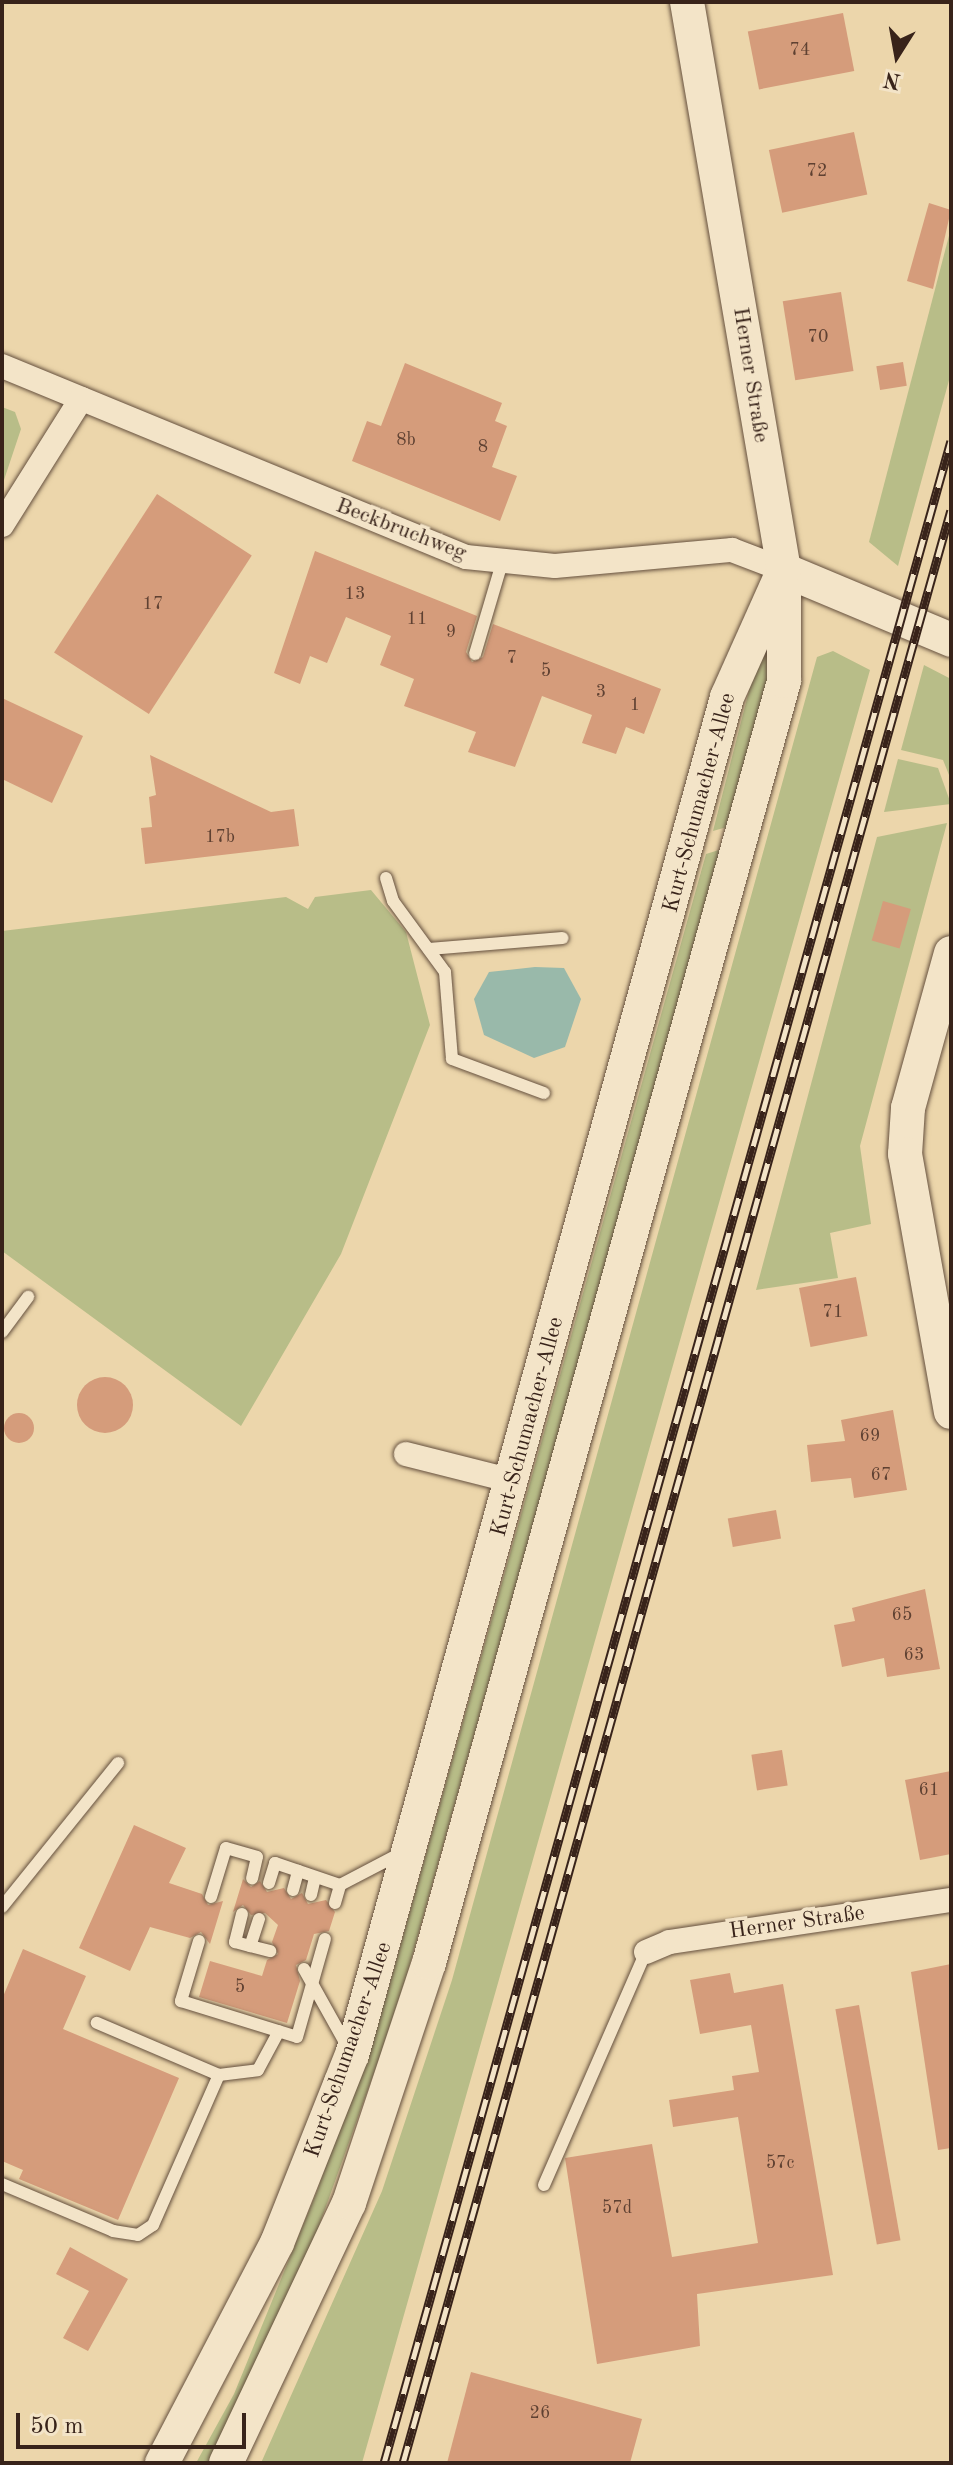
<!DOCTYPE html>
<html>
<head>
<meta charset="utf-8">
<style>
  body { margin:0 }
  #map { position:relative; width:953px; height:2465px; overflow:hidden; background:#ecd6ab; font-family:"Old Standard TT",serif }
  div>[style] { position:absolute }
  [style*='--x'] { left:calc(var(--x)*1px); top:calc(var(--y)*1px); width:calc(var(--w)*1px); rotate:calc(var(--a)*1deg) }
  .green>* { inset:0; background:#b8bd88 }
  .water>* { inset:0; background:#99b9aa }
  .building>* { inset:0; background:#d59c7b; transform-origin:0 0 }
  .round { border-radius:50% }
  .roads { filter:drop-shadow(0 0 2px #65503e) drop-shadow(0 0 2px #65503e) }
  .service>* { height:12px; margin:-6px; padding:0 6px; transform-origin:6px; border-radius:6px; background:#f3e4c8 }
  .minor>* { height:24px; margin:-12px; padding:0 12px; transform-origin:12px; border-radius:12px; background:#f3e4c8 }
  .secondary>* { height:34px; margin:-17px; padding:0 17px; transform-origin:17px; border-radius:17px; background:#f3e4c8 }
  .rail>* { height:9px; margin-top:-4.5px; transform-origin:0; background:repeating-linear-gradient(90deg,#f3e4c8 0 18px,#38231a 0 36px); box-sizing:border-box; border-block:2px solid #38231a }
  span { translate:-50% -50%; white-space:nowrap; text-align:center; line-height:1.15; -webkit-text-stroke:7px #f3e4c8; paint-order:stroke }
  .number-label { font-size:18px; color:#5f4132 }
  .number-label span { -webkit-text-stroke-width:0 }
  .street-label { font-size:22px; color:#38231a }
  .frame { position:absolute; inset:0; border:4px solid #38231a; pointer-events:none }
  .north { position:absolute; left:857px; top:16px; width:80px; height:80px; -webkit-text-stroke:6px #f3e4c8; paint-order:stroke; rotate:191deg; font-size:22px; font-weight:700; line-height:32px; text-align:center; color:#38231a }
  .north::after { content:''; display:block; margin:auto; width:28px; height:36px; background:#38231a; clip-path:polygon(50% 0,100% 100%,50% 72%,0 100%) }
  .scale { position:absolute; left:16px; top:2413px; width:230px; height:36px; box-sizing:border-box; border:4px solid #38231a; border-top:0; padding-left:10px; font-size:24px; line-height:28px; white-space:nowrap; color:#38231a; -webkit-text-stroke:6px #f3e4c8; paint-order:stroke }
</style>
</head>
<body>
<div id="map">
  <div class="green">
    <i style="clip-path:polygon(951px 228px,951px 373px,898px 566px,869px 542px)"></i>
    <i style="clip-path:polygon(2px 407px,15px 412px,21px 429px,2px 486px)"></i>
    <i style="clip-path:polygon(761px 644px,770px 648px,767px 680px,727px 827px,713px 831px)"></i>
    <i style="clip-path:polygon(833px 651px,870px 670px,362px 2463px,261px 2463px,382px 2191px,452px 1980px,817px 657px)"></i>
    <i style="clip-path:polygon(924px 665px,951px 679px,951px 780px,943px 760px,901px 750px)"></i>
    <i style="clip-path:polygon(898px 759px,938px 768px,951px 804px,884px 812px)"></i>
    <i style="clip-path:polygon(947px 823px,860px 1146px,871px 1224px,830px 1233px,838px 1278px,756px 1290px,877px 837px)"></i>
    <i style="clip-path:polygon(722px 849px,399px 2003px,310px 2251px,235px 2414px,208px 2463px,196px 2463px,234px 2394px,317px 2191px,386px 1997px,706px 854px)"></i>
    <i style="clip-path:polygon(371px 890px,406px 932px,430px 1025px,341px 1254px,241px 1426px,2px 1251px,2px 931px,286px 897px,308px 909px,315px 897px)"></i>
  </div>
  <div class="water">
    <i style="clip-path:polygon(535px 967px,564px 968px,581px 999px,565px 1047px,534px 1058px,484px 1035px,474px 999px,489px 972px)"></i>
  </div>
  <div class="building">
    <i style="left:843px;top:13px;width:59px;height:97px;rotate:79deg"></i>
    <i style="left:854px;top:132px;width:64px;height:87px;rotate:78deg"></i>
    <i style="clip-path:polygon(929px 203px,951px 210px,933px 289px,907px 281px)"></i>
    <i style="left:841px;top:292px;width:80px;height:59px;rotate:81deg"></i>
    <i style="left:903px;top:362px;width:24px;height:27px;rotate:81deg"></i>
    <i style="clip-path:polygon(405px 363px,502px 403px,495px 421px,507px 426px,492px 467px,517px 476px,500px 521px,352px 461px,367px 421px,381px 426px)"></i>
    <i style="left:157px;top:494px;width:113px;height:189px;rotate:33deg"></i>
    <i style="clip-path:polygon(315px 551px,477px 616px,466px 652px,472px 662px,483px 657px,493px 624px,661px 689px,644px 734px,626px 727px,616px 754px,582px 743px,592px 715px,542px 696px,515px 767px,468px 752px,476px 732px,404px 706px,414px 679px,380px 665px,391px 636px,346px 617px,327px 663px,310px 656px,300px 684px,274px 673px)"></i>
    <i style="clip-path:polygon(2px 698px,83px 736px,52px 803px,2px 779px)"></i>
    <i style="clip-path:polygon(150px 755px,271px 812px,294px 809px,299px 846px,145px 864px,141px 828px,152px 827px,149px 797px,156px 795px)"></i>
    <i style="left:883px;top:901px;width:29px;height:41px;rotate:16deg"></i>
    <i style="left:856px;top:1277px;width:60px;height:58px;rotate:79deg"></i>
    <i class="round" style="left:77px;top:1377px;width:56px;height:56px"></i>
    <i style="clip-path:polygon(893px 1410px,907px 1490px,854px 1498px,851px 1478px,811px 1482px,807px 1445px,845px 1441px,841px 1420px)"></i>
    <i class="round" style="left:4px;top:1413px;width:30px;height:30px"></i>
    <i style="left:776px;top:1510px;width:29px;height:49px;rotate:80deg"></i>
    <i style="clip-path:polygon(925px 1589px,940px 1669px,887px 1677px,884px 1658px,842px 1667px,834px 1625px,855px 1621px,852px 1608px)"></i>
    <i style="left:782px;top:1750px;width:36px;height:31px;rotate:81deg"></i>
    <i style="clip-path:polygon(951px 1771px,951px 1854px,920px 1860px,905px 1780px)"></i>
    <i style="clip-path:polygon(134px 1825px,186px 1848px,169px 1883px,202px 1894px,208px 1905px,223px 1901px,210px 1944px,201px 1932px,190px 1938px,150px 1927px,130px 1971px,79px 1948px)"></i>
    <i style="clip-path:polygon(243px 1879px,251px 1887px,260px 1881px,267px 1892px,284px 1888px,291px 1899px,302px 1893px,308px 1904px,326px 1900px,335px 1912px,329px 1931px,314px 1934px,306px 1960px,296px 1965px,300px 1981px,287px 2023px,199px 1997px,210px 1961px,262px 1976px,267px 1960px,278px 1954px,272px 1942px,278px 1925px,265px 1913px,251px 1915px,243px 1905px,233px 1912px)"></i>
    <i style="clip-path:polygon(23px 1949px,86px 1976px,63px 2029px,179px 2078px,118px 2220px,19px 2179px,23px 2170px,2px 2161px,2px 1999px)"></i>
    <i style="clip-path:polygon(951px 1964px,951px 2148px,938px 2150px,911px 1972px)"></i>
    <i style="clip-path:polygon(730px 1973px,734px 1993px,783px 1984px,833px 2275px,697px 2294px,700px 2346px,597px 2364px,565px 2158px,652px 2144px,672px 2257px,758px 2243px,738px 2117px,673px 2127px,669px 2100px,734px 2090px,732px 2076px,759px 2072px,751px 2025px,700px 2034px,690px 1980px)"></i>
    <i style="left:859px;top:2005px;width:239px;height:24px;rotate:80deg"></i>
    <i style="clip-path:polygon(70px 2247px,128px 2279px,88px 2351px,63px 2338px,89px 2291px,56px 2274px)"></i>
    <i style="clip-path:polygon(471px 2372px,642px 2419px,630px 2463px,447px 2463px)"></i>
  </div>
  <div class="roads">
    <div class="service">
      <i style="--x:475;--y:654;--w:95;--a:-73.5"></i>
      <i style="--x:386;--y:878;--w:24;--a:73"></i>
      <i style="--x:393;--y:901;--w:88;--a:53.8"></i>
      <i style="--x:445;--y:972;--w:87;--a:85.4"></i>
      <i style="--x:452;--y:1059;--w:98;--a:20.3"></i>
      <i style="--x:429;--y:949;--w:134;--a:-4.7"></i>
      <i style="--x:2;--y:1332;--w:44;--a:-53.4"></i>
      <i style="--x:269;--y:1883;--w:21;--a:-73"></i>
      <i style="--x:275;--y:1863;--w:69;--a:18.7"></i>
      <i style="--x:340;--y:1885;--w:71;--a:-27.6"></i>
      <i style="--x:293;--y:1890;--w:20;--a:-75"></i>
      <i style="--x:311;--y:1895;--w:18;--a:-77"></i>
      <i style="--x:211;--y:1897;--w:51;--a:-73"></i>
      <i style="--x:226;--y:1848;--w:32;--a:16"></i>
      <i style="--x:257;--y:1857;--w:22;--a:103"></i>
      <i style="--x:335;--y:1903;--w:19;--a:-74"></i>
      <i style="--x:2;--y:1907;--w:185;--a:-51.1"></i>
      <i style="--x:242;--y:1914;--w:29;--a:104"></i>
      <i style="--x:235;--y:1942;--w:16;--a:15"></i>
      <i style="--x:259;--y:1919;--w:28;--a:108"></i>
      <i style="--x:250;--y:1946;--w:21;--a:14"></i>
      <i style="--x:199;--y:1941;--w:63;--a:106.7"></i>
      <i style="--x:181;--y:2001;--w:121;--a:17.2"></i>
      <i style="--x:297;--y:2037;--w:102;--a:-74.1"></i>
      <i style="--x:304;--y:1969;--w:88;--a:60.8"></i>
      <i style="--x:219;--y:2075;--w:39;--a:-7"></i>
      <i style="--x:258;--y:2070;--w:44;--a:-61.7"></i>
      <i style="--x:2;--y:2184;--w:121;--a:22.9"></i>
      <i style="--x:113;--y:2231;--w:25;--a:9"></i>
      <i style="--x:138;--y:2235;--w:18;--a:-34"></i>
      <i style="--x:153;--y:2225;--w:164;--a:-66.3"></i>
      <i style="--x:219;--y:2075;--w:133;--a:-156.9"></i>
      <i style="--x:544;--y:2185;--w:254;--a:-66.4"></i>
    </div>
    <div class="minor">
      <i style="--x:2;--y:366;--w:502;--a:22.37"></i>
      <i style="--x:466;--y:557;--w:89;--a:5.8"></i>
      <i style="--x:555;--y:566;--w:178;--a:-5.2"></i>
      <i style="--x:732;--y:550;--w:56;--a:21"></i>
      <i style="--x:2;--y:525;--w:149;--a:-57.9"></i>
      <i style="--x:406;--y:1454;--w:110;--a:14.2"></i>
      <i style="--x:646;--y:1952;--w:25;--a:-23"></i>
      <i style="--x:669;--y:1942;--w:285;--a:-8.5"></i>
    </div>
    <div class="secondary">
      <i style="--x:784;--y:570;--w:181;--a:22.7"></i>
      <i style="--x:951;--y:953;--w:161;--a:105.5"></i>
      <i style="--x:908;--y:1108;--w:46;--a:93.7"></i>
      <i style="--x:905;--y:1154;--w:262;--a:79.9"></i>
      <i style="--x:162;--y:2463;--w:248;--a:-62.4"></i>
      <i style="--x:277;--y:2243;--w:202;--a:-68.3"></i>
      <i style="--x:352;--y:2055;--w:1409;--a:-74.56"></i>
      <i style="--x:727;--y:697;--w:127;--a:-65.9"></i>
      <i style="--x:226;--y:2463;--w:288;--a:-64.7"></i>
      <i style="--x:349;--y:2203;--w:253;--a:-71.6"></i>
      <i style="--x:429;--y:1963;--w:1330;--a:-74.52"></i>
      <i style="--x:784;--y:681;--w:111;--a:-90"></i>
      <i style="--x:784;--y:570;--w:576;--a:-99.69"></i>
    </div>
  </div>
  <div class="rail">
    <i style="--x:384;--y:2463;--w:2100;--a:-74.34"></i>
    <i style="--x:403;--y:2463;--w:2028;--a:-74.33"></i>
  </div>
  <div class="number-label">
    <span style="left:800px;top:50px">74</span>
    <span style="left:817px;top:171px">72</span>
    <span style="left:818px;top:337px">70</span>
    <span style="left:406px;top:440px">8b</span>
    <span style="left:483px;top:447px">8</span>
    <span style="left:355px;top:594px">13</span>
    <span style="left:153px;top:604px">17</span>
    <span style="left:417px;top:619px">11</span>
    <span style="left:451px;top:632px">9</span>
    <span style="left:512px;top:658px">7</span>
    <span style="left:546px;top:671px">5</span>
    <span style="left:601px;top:692px">3</span>
    <span style="left:635px;top:705px">1</span>
    <span style="left:220px;top:837px">17b</span>
    <span style="left:833px;top:1312px">71</span>
    <span style="left:870px;top:1436px">69</span>
    <span style="left:881px;top:1475px">67</span>
    <span style="left:902px;top:1615px">65</span>
    <span style="left:914px;top:1655px">63</span>
    <span style="left:929px;top:1790px">61</span>
    <span style="left:240px;top:1987px">5</span>
    <span style="left:780px;top:2163px">57c</span>
    <span style="left:617px;top:2208px">57d</span>
    <span style="left:540px;top:2413px">26</span>
  </div>
  <div class="street-label">
    <span style="left:750px;top:375px;rotate:81deg">Herner Straße</span>
    <span style="left:401px;top:530px;rotate:21deg">Beckbruchweg</span>
    <span style="left:700px;top:803px;rotate:-75deg">Kurt-Schumacher-Allee</span>
    <span style="left:528px;top:1427px;rotate:-75deg">Kurt-Schumacher-Allee</span>
    <span style="left:797px;top:1923px;rotate:-8deg">Herner Straße</span>
    <span style="left:349px;top:2050px;rotate:-71deg">Kurt-Schumacher-Allee</span>
  </div>
  <div class="frame"></div>
  <div class="north">N</div>
  <div class="scale">50 m</div>
</div>
</body>
</html>
